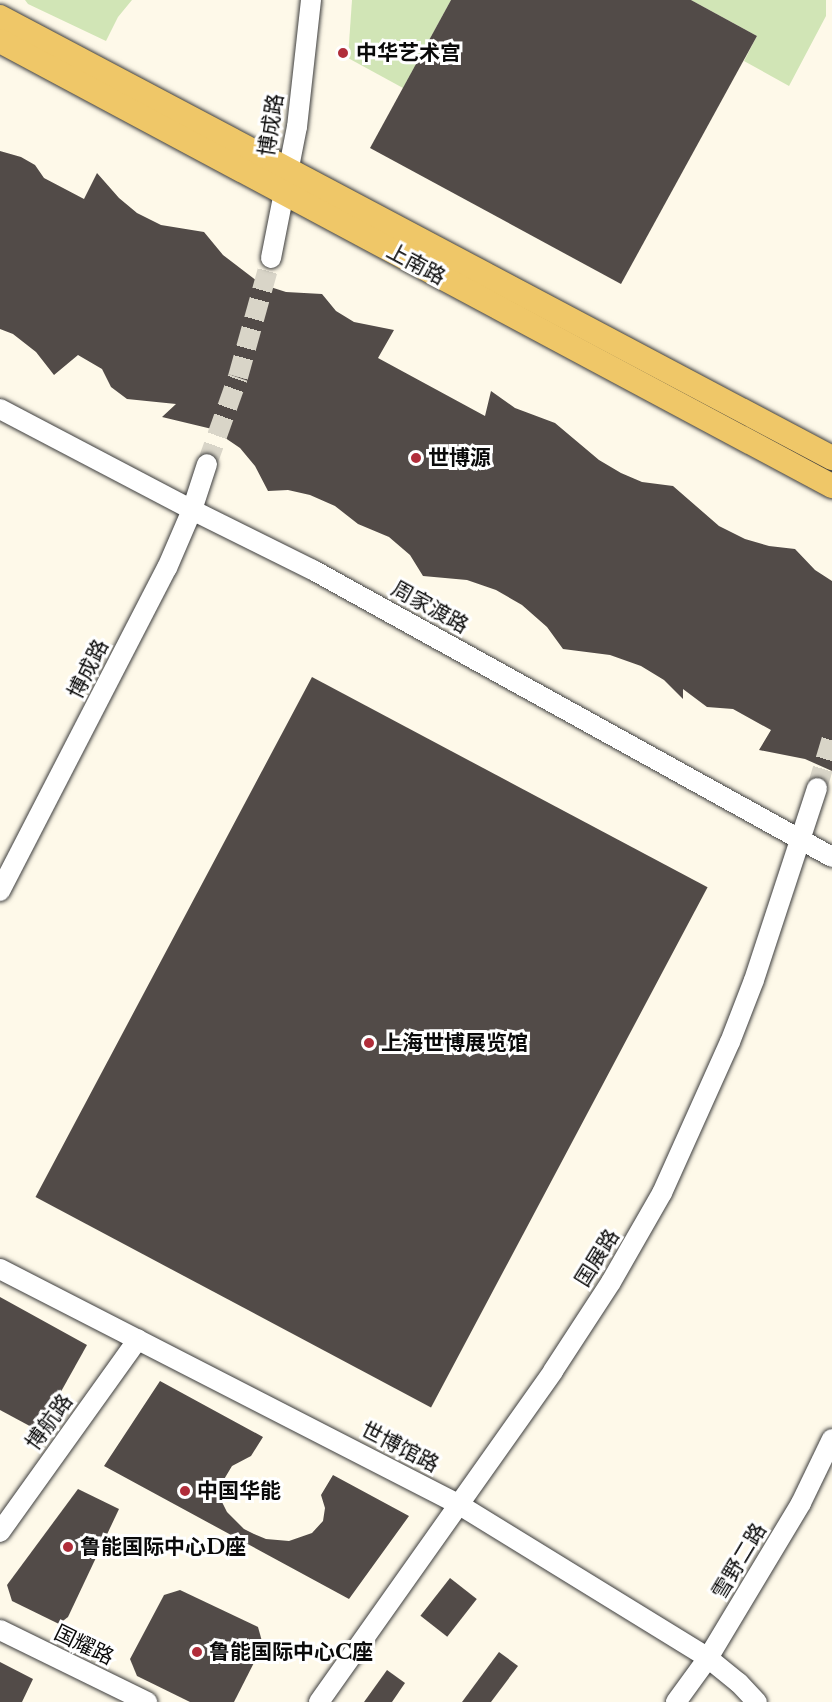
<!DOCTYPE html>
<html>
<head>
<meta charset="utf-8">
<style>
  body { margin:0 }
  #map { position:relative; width:832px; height:1702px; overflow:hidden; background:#fef9e9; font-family:"Libre Baskerville","Noto Sans SC",serif }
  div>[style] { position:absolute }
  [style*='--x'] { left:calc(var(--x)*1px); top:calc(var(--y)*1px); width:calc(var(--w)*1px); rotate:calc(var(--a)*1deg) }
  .green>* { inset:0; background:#d1e5b6 }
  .building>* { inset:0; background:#524b48; transform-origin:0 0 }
  .minor-tunnel>* { height:20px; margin-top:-10px; transform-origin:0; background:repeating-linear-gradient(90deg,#d9d5c8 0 20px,transparent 0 30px) }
  .roads { filter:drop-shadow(0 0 2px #3d3d3d) drop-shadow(0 0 2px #3d3d3d) }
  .minor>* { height:20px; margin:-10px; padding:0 10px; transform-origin:10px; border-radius:10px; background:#fff }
  .major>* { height:24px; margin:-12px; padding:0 12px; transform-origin:12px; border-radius:12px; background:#efc768 }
  .dots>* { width:16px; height:16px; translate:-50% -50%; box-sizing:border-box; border:3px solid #fff; border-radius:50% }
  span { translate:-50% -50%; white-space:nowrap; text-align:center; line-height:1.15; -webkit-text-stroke:6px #fff; paint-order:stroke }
  .poi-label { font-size:21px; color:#0a0a0a; font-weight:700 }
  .left { translate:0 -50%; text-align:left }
  .street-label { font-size:21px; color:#0a0a0a }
</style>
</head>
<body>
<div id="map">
  <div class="green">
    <i style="clip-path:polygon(25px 0,132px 0,118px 17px,106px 41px,28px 4px)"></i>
    <i style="clip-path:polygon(352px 0,451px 0,403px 88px,348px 58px)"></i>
    <i style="clip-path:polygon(691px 0,826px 0,826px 16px,789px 86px,744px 61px,757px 36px)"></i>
  </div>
  <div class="building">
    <i style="clip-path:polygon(451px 0,691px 0,757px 36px,621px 284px,370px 148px)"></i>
    <i style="clip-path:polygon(0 151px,21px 157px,35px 165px,44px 178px,84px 199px,97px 173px,119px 198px,137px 213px,161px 225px,204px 232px,223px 255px,261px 284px,286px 292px,322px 294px,336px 311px,354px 322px,394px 330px,378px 358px,485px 416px,491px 391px,515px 408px,555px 423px,599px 460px,621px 473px,642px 482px,673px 486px,719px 526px,745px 539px,769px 546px,795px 549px,815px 570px,832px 581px,832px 771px,805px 759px,759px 750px,771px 730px,733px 709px,707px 707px,683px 689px,683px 699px,664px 680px,641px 666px,610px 655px,563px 649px,547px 627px,522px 605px,496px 590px,467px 580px,423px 576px,410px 555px,389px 537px,358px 524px,335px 506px,310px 495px,288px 490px,268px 491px,255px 466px,240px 448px,212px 429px,162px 417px,176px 404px,127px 399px,111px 387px,102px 369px,78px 355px,54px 375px,36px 352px,13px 334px,0 329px)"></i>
    <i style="left:312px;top:677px;width:448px;height:589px;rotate:28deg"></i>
    <i style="clip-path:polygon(0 1297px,87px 1345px,39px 1431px,0 1410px)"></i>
    <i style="clip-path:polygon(160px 1381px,263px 1437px,251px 1456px,232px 1466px,220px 1486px,222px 1502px,227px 1512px,244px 1529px,254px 1534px,266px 1539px,289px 1541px,312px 1533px,323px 1521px,325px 1508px,321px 1495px,333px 1475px,409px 1516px,349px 1599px,104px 1466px)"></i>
    <i style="clip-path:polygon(78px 1489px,119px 1509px,68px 1617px,59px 1624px,12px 1601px,7px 1585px)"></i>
    <i style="left:450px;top:1578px;width:34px;height:48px;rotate:38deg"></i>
    <i style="clip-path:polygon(180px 1590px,258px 1627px,263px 1645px,234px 1702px,190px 1702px,137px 1676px,130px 1659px,164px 1595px)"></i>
    <i style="clip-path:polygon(499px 1652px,518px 1666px,491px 1702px,462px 1702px)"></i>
    <i style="clip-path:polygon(0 1662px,33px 1679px,22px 1702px,0 1702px)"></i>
    <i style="clip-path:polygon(387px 1670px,405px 1683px,392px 1702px,364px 1702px)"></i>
  </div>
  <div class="minor-tunnel">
    <i style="--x:207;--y:464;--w:92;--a:-70.4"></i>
    <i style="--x:238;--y:377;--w:123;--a:-74.5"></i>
    <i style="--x:817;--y:788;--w:52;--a:-73.3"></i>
  </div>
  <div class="roads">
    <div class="minor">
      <i style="--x:271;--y:258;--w:134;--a:-78.8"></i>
      <i style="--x:297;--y:127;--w:128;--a:-83.7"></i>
      <i style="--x:0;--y:409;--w:217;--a:27.7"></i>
      <i style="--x:192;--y:510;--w:135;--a:26.4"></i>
      <i style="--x:313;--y:570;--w:593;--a:28.94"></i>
      <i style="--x:0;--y:891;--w:364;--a:-62.7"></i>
      <i style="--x:167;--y:568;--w:63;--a:-66.7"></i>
      <i style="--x:192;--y:510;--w:48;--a:-71.9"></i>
      <i style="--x:0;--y:1269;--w:515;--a:27.16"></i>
      <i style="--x:458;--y:1504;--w:294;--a:31.6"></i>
      <i style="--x:708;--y:1658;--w:40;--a:39"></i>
      <i style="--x:739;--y:1683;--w:26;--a:47"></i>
      <i style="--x:0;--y:1532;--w:237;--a:-54.4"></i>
      <i style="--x:0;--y:1630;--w:164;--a:26.1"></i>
      <i style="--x:319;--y:1702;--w:405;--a:-54.7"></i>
      <i style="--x:553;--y:1371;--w:106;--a:-56.9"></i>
      <i style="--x:611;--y:1282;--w:103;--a:-60.2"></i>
      <i style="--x:662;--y:1193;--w:166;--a:-65.8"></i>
      <i style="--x:730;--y:1042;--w:66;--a:-68.8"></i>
      <i style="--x:754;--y:980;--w:202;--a:-71.8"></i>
      <i style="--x:676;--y:1702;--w:54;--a:-54"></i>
      <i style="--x:708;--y:1658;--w:181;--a:-59"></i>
      <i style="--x:801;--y:1503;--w:71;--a:-64.2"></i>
    </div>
    <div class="major">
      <i style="--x:0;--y:17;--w:942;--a:27.93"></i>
      <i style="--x:0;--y:41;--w:944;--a:28.14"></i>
    </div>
  </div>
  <div class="dots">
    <i style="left:343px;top:53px;background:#b02d3a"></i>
    <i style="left:416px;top:458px;background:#b02d3a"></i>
    <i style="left:369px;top:1043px;background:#b02d3a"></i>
    <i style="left:185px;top:1491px;background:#b02d3a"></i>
    <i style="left:68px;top:1547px;background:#b02d3a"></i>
    <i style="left:197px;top:1652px;background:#b02d3a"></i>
  </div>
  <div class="poi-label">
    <span class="left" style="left:356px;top:53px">中华艺术宫</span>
    <span class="left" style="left:428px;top:458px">世博源</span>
    <span class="left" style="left:381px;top:1043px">上海世博展览馆</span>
    <span class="left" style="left:197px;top:1491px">中国华能</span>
    <span class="left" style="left:80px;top:1547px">鲁能国际中心D座</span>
    <span class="left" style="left:209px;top:1652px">鲁能国际中心C座</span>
  </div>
  <div class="street-label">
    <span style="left:271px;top:125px;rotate:-81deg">博成路</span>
    <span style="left:416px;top:264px;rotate:28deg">上南路</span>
    <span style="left:430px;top:607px;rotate:29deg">周家渡路</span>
    <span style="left:88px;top:669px;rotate:-63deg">博成路</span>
    <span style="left:597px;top:1258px;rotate:-58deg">国展路</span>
    <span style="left:49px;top:1422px;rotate:-54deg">博航路</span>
    <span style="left:400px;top:1447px;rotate:27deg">世博馆路</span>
    <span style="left:739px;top:1561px;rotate:-59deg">雪野二路</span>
    <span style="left:84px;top:1645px;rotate:26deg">国耀路</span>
  </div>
</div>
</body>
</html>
